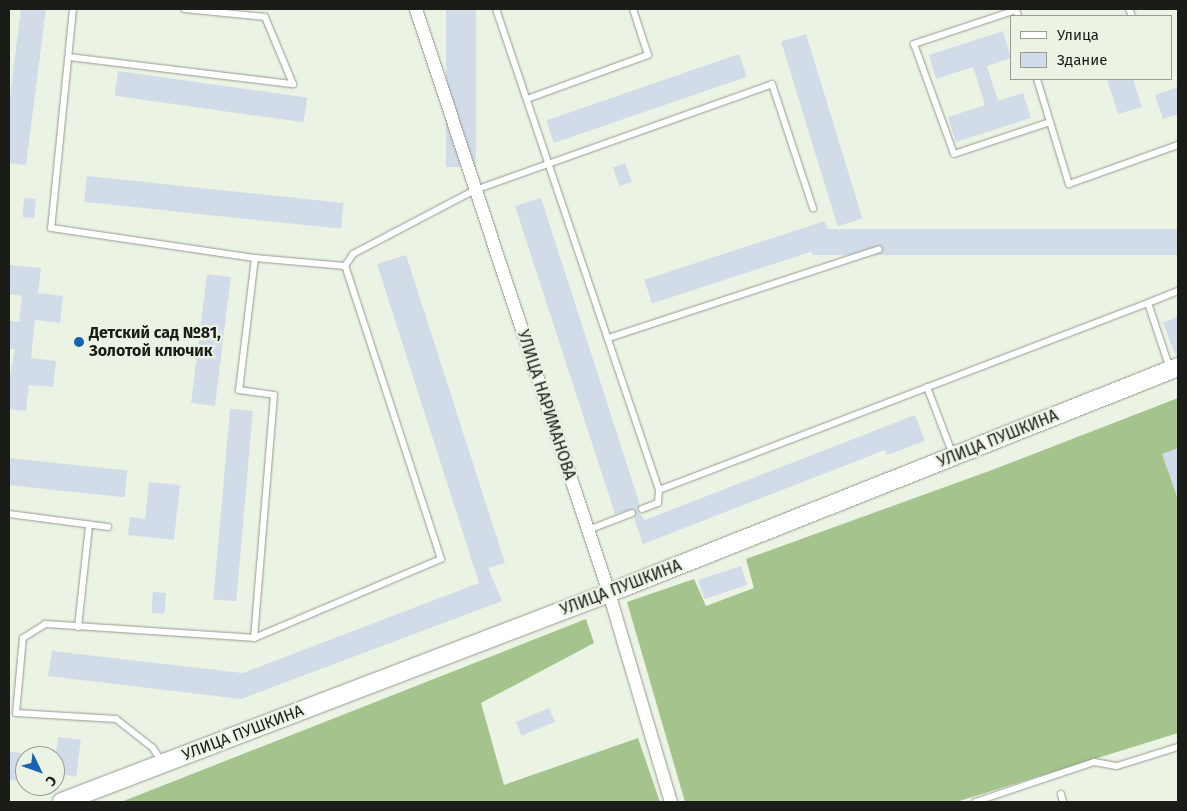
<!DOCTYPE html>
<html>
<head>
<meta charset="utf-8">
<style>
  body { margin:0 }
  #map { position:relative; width:1187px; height:811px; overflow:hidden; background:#ebf3e5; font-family:"Fira Sans",sans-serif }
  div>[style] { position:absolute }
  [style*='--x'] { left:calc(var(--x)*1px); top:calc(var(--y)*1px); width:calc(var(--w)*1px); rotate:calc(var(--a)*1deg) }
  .forest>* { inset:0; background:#a4c38d }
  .building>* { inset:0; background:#d2dce8; transform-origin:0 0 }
  .roads { filter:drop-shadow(0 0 1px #939a8d) drop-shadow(0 0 1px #939a8d) }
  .lane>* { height:6px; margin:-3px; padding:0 3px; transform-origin:3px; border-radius:3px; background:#fff }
  .street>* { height:12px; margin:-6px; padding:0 6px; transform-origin:6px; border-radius:6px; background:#fff }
  .secondary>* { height:18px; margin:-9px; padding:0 9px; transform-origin:9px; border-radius:9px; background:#fff }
  .dots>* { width:14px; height:14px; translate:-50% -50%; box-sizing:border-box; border:2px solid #ebf3e5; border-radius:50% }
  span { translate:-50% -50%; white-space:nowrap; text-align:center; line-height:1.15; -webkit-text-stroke:4.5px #ebf3e5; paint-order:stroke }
  .poi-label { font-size:16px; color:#191c17; font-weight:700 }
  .left { translate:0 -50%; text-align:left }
  .street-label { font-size:16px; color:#191c17 }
  .frame { position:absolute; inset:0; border:10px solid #191c17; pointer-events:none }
  .legend { position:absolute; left:1010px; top:15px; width:162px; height:65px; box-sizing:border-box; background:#ebf3e5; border:1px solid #979d93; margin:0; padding:6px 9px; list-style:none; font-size:15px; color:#191c17 }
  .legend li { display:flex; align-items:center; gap:10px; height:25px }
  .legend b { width:25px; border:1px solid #979d93 }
  .north { position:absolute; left:15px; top:746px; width:50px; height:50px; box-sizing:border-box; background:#ebf3e5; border:1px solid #979d93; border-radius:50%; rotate:132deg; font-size:14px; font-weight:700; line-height:20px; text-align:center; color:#191c17 }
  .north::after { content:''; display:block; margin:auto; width:18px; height:22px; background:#1763b2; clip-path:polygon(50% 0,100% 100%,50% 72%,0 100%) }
</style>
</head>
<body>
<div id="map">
  <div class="forest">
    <i style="clip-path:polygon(1178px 398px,1178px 733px,956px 802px,685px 802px,627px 602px,694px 579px,706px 606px,754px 588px,746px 559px,992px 470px)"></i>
    <i style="clip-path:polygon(586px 619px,594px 643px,481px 703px,504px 785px,638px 738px,660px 802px,121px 802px)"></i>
  </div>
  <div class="building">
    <i style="clip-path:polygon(21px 9px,46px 9px,26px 165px,9px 163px,9px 104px)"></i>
    <i style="left:446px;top:9px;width:30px;height:158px"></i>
    <i style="clip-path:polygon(1003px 31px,1011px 58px,987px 66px,998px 101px,1023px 93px,1031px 118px,956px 142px,948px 117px,985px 105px,973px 67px,936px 79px,929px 55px)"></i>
    <i style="left:806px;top:34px;width:193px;height:26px;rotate:73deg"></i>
    <i style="left:739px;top:54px;width:24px;height:204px;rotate:71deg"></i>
    <i style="left:118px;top:71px;width:191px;height:25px;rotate:8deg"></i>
    <i style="clip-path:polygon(1107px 79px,1133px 79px,1142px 107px,1118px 114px)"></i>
    <i style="clip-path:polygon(1178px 87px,1178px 114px,1163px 119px,1155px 95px)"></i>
    <i style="left:625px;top:163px;width:20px;height:13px;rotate:70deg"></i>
    <i style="left:87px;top:176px;width:258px;height:26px;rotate:6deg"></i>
    <i style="left:24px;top:198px;width:12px;height:19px;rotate:5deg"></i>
    <i style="clip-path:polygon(541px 198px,640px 505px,637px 510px,645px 520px,915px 415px,925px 441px,887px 455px,885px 450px,643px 544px,634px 518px,635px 509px,615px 514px,515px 206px)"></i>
    <i style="left:825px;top:221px;width:25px;height:190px;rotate:72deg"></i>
    <i style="left:1178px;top:229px;width:26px;height:366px;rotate:90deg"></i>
    <i style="clip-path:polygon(406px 255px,505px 563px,488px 568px,502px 601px,241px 699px,48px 676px,52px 651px,243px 673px,479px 583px,377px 264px)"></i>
    <i style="clip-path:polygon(9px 265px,41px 268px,38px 293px,63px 296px,60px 323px,35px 320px,31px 358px,56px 361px,53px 387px,29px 385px,26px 411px,9px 409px,9px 382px,15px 349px,9px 349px,9px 321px,19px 322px,22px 296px,9px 294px)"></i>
    <i style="left:207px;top:274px;width:24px;height:130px;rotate:7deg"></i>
    <i style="clip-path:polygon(1178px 316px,1178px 357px,1176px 357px,1163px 323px)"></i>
    <i style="left:230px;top:409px;width:23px;height:191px;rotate:5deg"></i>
    <i style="clip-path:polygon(1178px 448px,1178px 496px,1177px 497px,1162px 454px)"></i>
    <i style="left:9px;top:458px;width:119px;height:27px;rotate:6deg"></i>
    <i style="clip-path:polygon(149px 482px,180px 485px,174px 540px,128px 535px,130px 517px,145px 519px)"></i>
    <i style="left:741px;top:566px;width:20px;height:45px;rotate:72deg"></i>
    <i style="left:153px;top:592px;width:13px;height:21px;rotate:4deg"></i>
    <i style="left:549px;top:708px;width:15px;height:36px;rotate:67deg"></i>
    <i style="left:58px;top:737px;width:23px;height:37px;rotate:7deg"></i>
    <i style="left:9px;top:752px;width:16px;height:28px;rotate:4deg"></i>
  </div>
  <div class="roads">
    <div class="lane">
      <i style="--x:73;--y:9;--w:220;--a:95.7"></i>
      <i style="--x:51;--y:228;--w:206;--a:8.4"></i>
      <i style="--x:255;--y:258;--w:133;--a:96.9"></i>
      <i style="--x:239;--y:390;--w:35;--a:8"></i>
      <i style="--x:274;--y:395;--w:244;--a:94.7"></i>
      <i style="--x:496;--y:9;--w:508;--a:71.28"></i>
      <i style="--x:1129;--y:9;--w:8;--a:67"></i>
      <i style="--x:1018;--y:16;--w:6;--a:-108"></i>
      <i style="--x:1016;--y:10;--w:108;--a:161.6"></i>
      <i style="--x:914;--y:44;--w:117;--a:70"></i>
      <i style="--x:954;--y:154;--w:101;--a:-18.4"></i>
      <i style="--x:69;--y:57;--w:226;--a:6.9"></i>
      <i style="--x:293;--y:84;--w:73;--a:-112.7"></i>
      <i style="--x:265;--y:17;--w:81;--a:-174.4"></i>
      <i style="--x:1037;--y:79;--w:110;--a:73.1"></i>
      <i style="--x:1069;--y:184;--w:116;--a:-19.7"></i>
      <i style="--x:527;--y:99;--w:129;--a:-20"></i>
      <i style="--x:648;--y:55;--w:48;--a:-108.1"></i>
      <i style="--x:255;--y:258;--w:90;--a:5.1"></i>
      <i style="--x:1148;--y:303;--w:32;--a:-22"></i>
      <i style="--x:609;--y:338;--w:284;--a:-18.2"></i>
      <i style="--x:927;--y:387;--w:73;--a:69.1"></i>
      <i style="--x:642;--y:509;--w:17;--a:-21"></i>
      <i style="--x:658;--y:503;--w:13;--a:-86"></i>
      <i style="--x:659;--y:490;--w:524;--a:-20.93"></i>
      <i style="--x:1148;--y:303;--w:70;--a:71.6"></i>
      <i style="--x:9;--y:514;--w:100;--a:7.5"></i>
      <i style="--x:588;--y:530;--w:47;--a:-21.1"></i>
      <i style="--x:78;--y:627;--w:103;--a:-83.8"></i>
      <i style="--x:162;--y:762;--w:17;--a:-123"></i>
      <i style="--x:153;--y:748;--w:47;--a:-141.9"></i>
      <i style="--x:116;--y:719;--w:100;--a:-176.6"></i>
      <i style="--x:16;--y:713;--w:75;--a:-84.7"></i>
      <i style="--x:23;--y:638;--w:26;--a:-32"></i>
      <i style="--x:45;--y:624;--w:209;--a:3.8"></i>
      <i style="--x:254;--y:638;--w:203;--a:-22.9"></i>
      <i style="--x:441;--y:559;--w:308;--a:-108.1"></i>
      <i style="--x:345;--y:266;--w:14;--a:-56"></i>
      <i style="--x:353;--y:254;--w:138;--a:-27.7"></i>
      <i style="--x:475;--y:190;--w:315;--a:-19.6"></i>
      <i style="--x:772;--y:84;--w:131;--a:71.7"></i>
      <i style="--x:1061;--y:794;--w:8;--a:76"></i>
      <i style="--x:975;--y:802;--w:126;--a:-18.6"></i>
      <i style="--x:1094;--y:762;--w:23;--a:10"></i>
      <i style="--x:1117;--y:766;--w:64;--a:-17.3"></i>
    </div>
    <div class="street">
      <i style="--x:416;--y:9;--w:615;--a:71.71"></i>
      <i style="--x:609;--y:593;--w:218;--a:73.5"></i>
    </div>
    <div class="secondary">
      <i style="--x:62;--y:802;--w:586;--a:-20.91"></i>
      <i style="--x:609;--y:593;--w:612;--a:-21.66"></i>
    </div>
  </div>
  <div class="dots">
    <i style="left:79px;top:342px;background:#1763b2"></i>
  </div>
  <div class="poi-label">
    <span class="left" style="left:89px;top:342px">Детский сад №81,<br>Золотой ключик</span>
  </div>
  <div class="street-label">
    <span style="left:546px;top:405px;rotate:72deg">УЛИЦА НАРИМАНОВА</span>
    <span style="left:998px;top:439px;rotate:-22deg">УЛИЦА ПУШКИНА</span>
    <span style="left:621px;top:588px;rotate:-21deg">УЛИЦА ПУШКИНА</span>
    <span style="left:243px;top:733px;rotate:-21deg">УЛИЦА ПУШКИНА</span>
  </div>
  <div class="frame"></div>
  <ul class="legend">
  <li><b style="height:6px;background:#fff"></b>Улица</li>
  <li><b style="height:14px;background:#d2dce8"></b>Здание</li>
  </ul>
  <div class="north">С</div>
</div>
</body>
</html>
